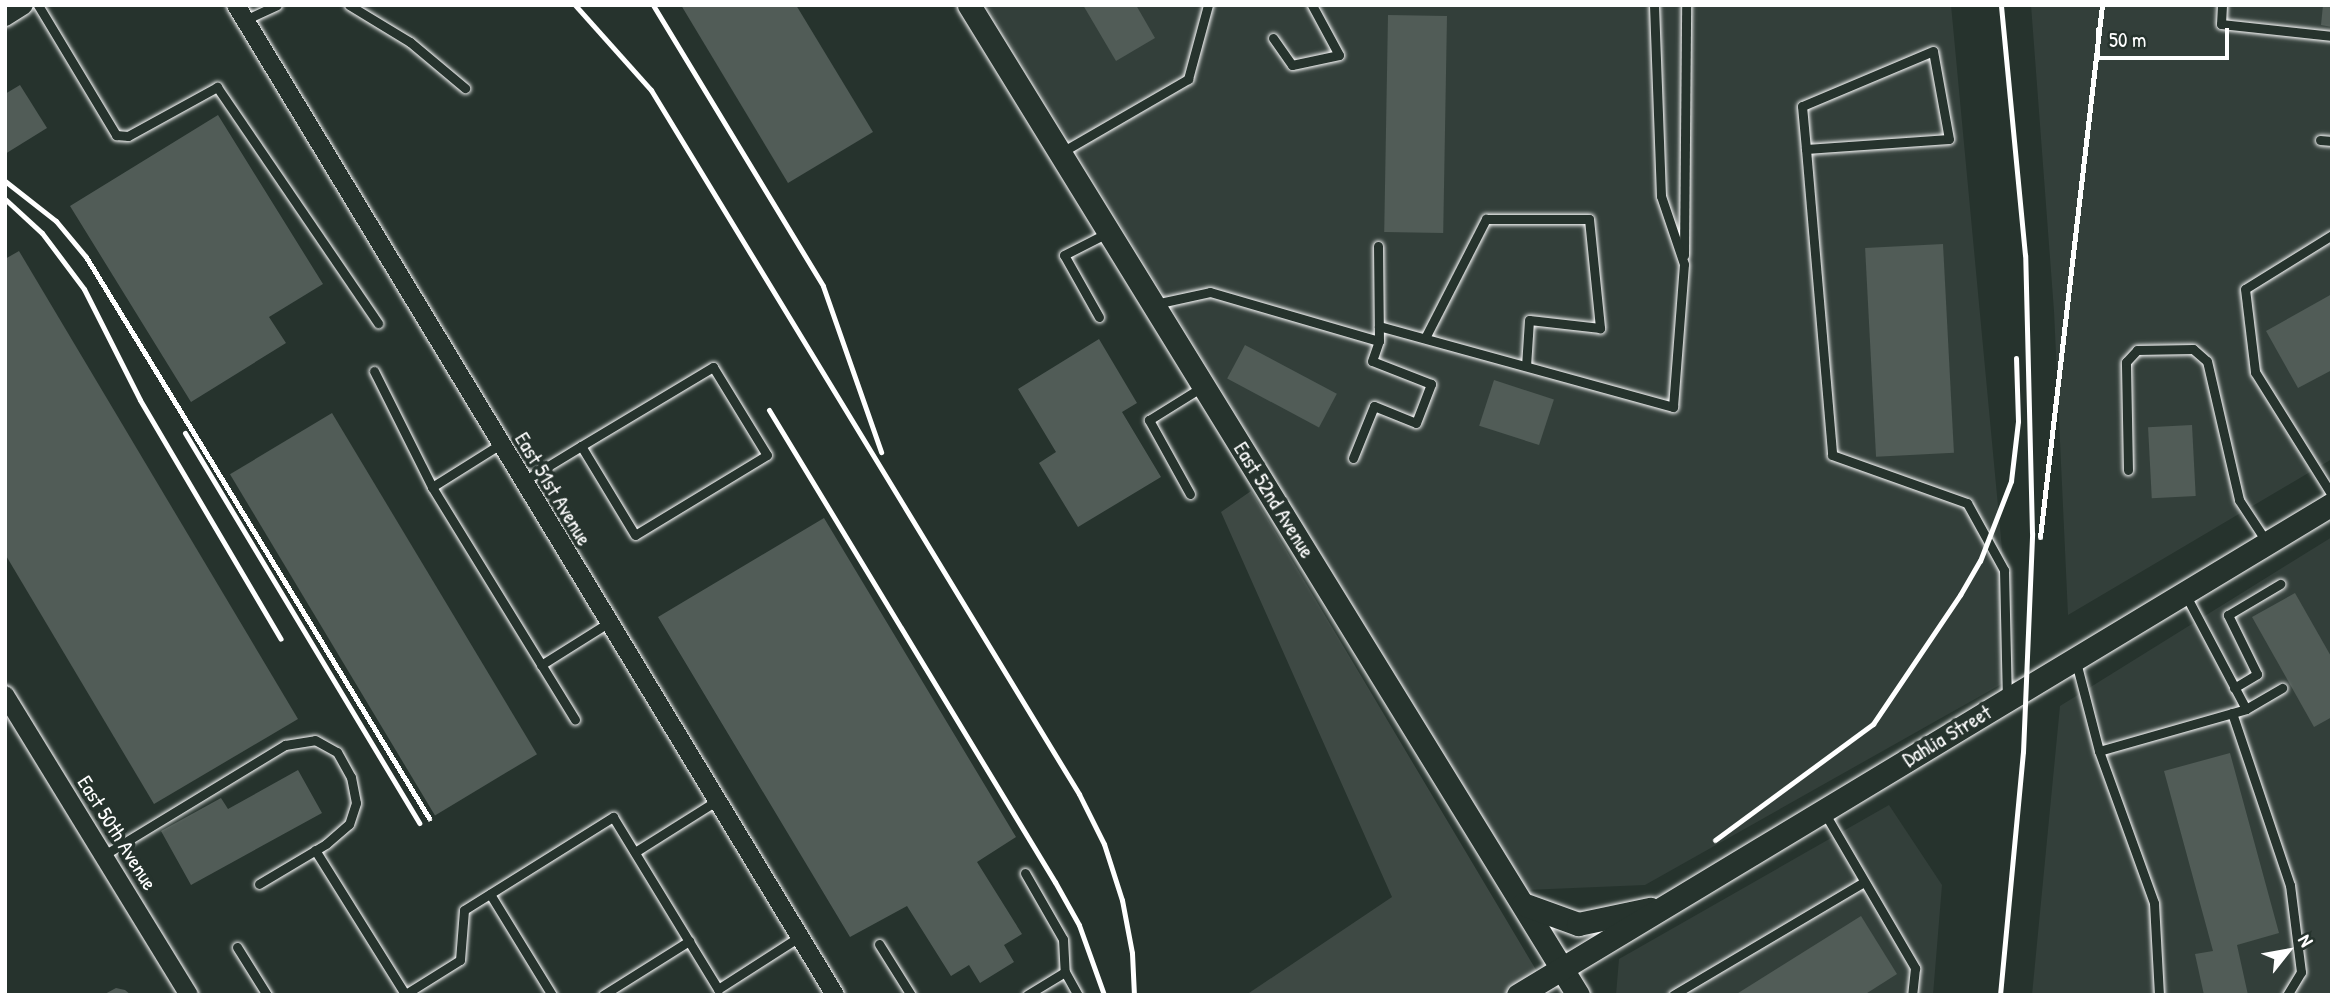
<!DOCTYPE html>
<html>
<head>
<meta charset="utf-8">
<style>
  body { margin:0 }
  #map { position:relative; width:2337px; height:1000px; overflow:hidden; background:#26332d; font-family:"Patrick Hand",sans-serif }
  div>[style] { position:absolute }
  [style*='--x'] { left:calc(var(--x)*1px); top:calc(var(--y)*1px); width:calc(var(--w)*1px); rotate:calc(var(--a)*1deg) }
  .built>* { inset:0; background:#333f3a }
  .green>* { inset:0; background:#3e4944 }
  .building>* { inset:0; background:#515c57; transform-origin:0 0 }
  .roads { filter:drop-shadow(0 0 2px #fff) drop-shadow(0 0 2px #fff) }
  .service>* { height:9px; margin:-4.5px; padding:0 4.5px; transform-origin:4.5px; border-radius:4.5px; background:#26332d }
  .minor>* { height:18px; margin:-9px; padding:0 9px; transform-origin:9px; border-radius:9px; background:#26332d }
  .tertiary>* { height:23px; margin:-11.5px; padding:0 11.5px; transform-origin:11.5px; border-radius:11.5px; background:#26332d }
  .rail>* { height:5px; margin:-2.5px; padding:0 2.5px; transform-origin:2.5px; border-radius:2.5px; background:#fff }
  span { translate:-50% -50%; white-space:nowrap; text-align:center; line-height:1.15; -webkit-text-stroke:7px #26332d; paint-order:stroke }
  .street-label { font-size:21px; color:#fff }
  .frame { position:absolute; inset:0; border:7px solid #fff; pointer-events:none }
  .north { position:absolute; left:2253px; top:916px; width:70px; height:70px; -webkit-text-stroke:5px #26332d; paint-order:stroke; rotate:59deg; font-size:19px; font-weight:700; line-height:28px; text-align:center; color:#fff }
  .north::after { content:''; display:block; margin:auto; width:24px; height:32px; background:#fff; clip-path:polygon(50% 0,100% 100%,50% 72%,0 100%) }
  .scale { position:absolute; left:2096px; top:28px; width:133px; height:32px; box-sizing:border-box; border:4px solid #fff; border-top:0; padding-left:9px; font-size:21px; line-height:24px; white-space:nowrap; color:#fff; -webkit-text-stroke:5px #26332d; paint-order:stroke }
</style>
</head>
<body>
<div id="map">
  <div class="built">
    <i style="clip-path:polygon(987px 5px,1951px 5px,2014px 677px,1645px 885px,1526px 890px)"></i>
    <i style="clip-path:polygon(2031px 5px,2332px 5px,2332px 459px,2068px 615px,2054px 311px)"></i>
    <i style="clip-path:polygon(2332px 537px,2332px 995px,2032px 995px,2060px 706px)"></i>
    <i style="clip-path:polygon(1889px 805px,1942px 885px,1933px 995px,1616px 995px,1619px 959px)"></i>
  </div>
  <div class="green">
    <i style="clip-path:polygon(1251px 491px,1551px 995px,1246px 995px,1392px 897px,1221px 512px)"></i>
  </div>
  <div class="building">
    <i style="clip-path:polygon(681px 5px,796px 5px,873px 132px,788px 183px)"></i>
    <i style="clip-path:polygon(1083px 5px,1136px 5px,1155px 38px,1116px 61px)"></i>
    <i style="clip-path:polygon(2323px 5px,2332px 5px,2332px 27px,2321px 25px)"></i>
    <i style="left:1388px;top:15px;width:59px;height:217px;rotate:1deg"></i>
    <i style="clip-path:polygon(20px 85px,47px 128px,5px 154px,5px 94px)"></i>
    <i style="clip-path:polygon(218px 115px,323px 284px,269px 317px,286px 343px,191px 402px,70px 206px)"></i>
    <i style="left:1943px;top:244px;width:209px;height:78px;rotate:87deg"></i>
    <i style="clip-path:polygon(19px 251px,298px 719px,154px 804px,5px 554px,5px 259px)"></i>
    <i style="clip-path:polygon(2332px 294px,2332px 370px,2298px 388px,2266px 331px)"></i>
    <i style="clip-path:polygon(1099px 339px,1137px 403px,1122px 412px,1161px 477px,1078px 527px,1039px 463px,1056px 452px,1018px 389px)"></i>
    <i style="left:1245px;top:345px;width:104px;height:38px;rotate:28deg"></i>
    <i style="left:1494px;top:380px;width:63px;height:48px;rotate:18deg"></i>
    <i style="left:332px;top:413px;width:398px;height:119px;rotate:59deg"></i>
    <i style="left:2192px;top:425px;width:71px;height:44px;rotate:87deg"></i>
    <i style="clip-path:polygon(824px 518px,1016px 837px,977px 862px,1022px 934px,1004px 945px,1014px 962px,980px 983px,969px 965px,951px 976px,907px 906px,850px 937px,658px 617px)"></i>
    <i style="clip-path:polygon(2295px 593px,2332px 658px,2332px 717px,2314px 727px,2252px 617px)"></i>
    <i style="clip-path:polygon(2230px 753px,2279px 933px,2237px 945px,2248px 995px,2204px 995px,2195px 954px,2213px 951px,2164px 771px)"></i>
    <i style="clip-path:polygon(298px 770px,322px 813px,191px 885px,161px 831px,221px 798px,228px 809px)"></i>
    <i style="clip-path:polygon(1861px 916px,1897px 974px,1864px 995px,1735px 995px)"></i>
    <i style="clip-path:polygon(116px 988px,125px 990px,131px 995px,103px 995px)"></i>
  </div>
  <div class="roads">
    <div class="service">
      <i style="--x:38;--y:5;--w:152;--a:59"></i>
      <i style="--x:116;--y:135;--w:12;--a:5"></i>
      <i style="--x:128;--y:136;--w:102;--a:-28.8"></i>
      <i style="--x:217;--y:87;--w:286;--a:55.7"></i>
      <i style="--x:349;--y:5;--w:71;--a:31.2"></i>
      <i style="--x:410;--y:42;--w:72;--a:39.9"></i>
      <i style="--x:2222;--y:5;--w:19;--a:93"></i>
      <i style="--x:2221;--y:24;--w:112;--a:6.2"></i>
      <i style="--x:247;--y:19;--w:33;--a:-25"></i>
      <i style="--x:1273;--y:38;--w:33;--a:55"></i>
      <i style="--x:1292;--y:65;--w:48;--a:-12"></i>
      <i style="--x:1339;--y:55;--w:57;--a:-118.4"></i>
      <i style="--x:2320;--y:140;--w:12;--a:5"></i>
      <i style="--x:1806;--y:149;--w:143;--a:-4"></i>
      <i style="--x:1949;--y:139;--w:89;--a:-100.3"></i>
      <i style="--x:1933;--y:51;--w:142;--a:157.2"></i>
      <i style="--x:1802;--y:106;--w:43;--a:84.7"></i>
      <i style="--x:1806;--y:149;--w:307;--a:85.1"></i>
      <i style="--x:1832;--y:455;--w:143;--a:19.6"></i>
      <i style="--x:1967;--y:503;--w:77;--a:61.1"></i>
      <i style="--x:2004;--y:570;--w:128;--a:88.7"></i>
      <i style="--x:1062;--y:152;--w:146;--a:-30.1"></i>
      <i style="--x:1188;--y:79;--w:77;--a:-74.9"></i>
      <i style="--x:2332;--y:235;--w:102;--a:148.2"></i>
      <i style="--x:2245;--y:289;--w:84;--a:83.1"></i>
      <i style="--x:2255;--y:372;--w:145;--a:58"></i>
      <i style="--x:1684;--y:255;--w:250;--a:-89.5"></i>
      <i style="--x:1155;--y:304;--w:56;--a:-12.3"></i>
      <i style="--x:1210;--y:292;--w:176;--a:16.2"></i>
      <i style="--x:1379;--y:341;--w:95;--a:-90.6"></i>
      <i style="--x:1099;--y:317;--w:71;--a:-119.4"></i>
      <i style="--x:1064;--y:255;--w:48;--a:-27.1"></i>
      <i style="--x:1379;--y:326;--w:305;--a:15.4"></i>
      <i style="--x:1673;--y:407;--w:143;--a:-85.6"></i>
      <i style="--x:1684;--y:264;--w:72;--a:-108.7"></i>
      <i style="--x:1661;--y:196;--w:191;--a:-92.1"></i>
      <i style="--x:1425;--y:338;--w:134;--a:-62.9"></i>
      <i style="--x:1486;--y:219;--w:103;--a:0"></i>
      <i style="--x:1589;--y:219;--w:110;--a:84.2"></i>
      <i style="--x:1600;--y:328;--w:71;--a:-173.6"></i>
      <i style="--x:1529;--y:320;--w:46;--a:93.7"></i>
      <i style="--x:374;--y:371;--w:130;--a:63.4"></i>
      <i style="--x:432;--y:487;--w:273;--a:58.4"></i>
      <i style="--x:1353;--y:458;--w:56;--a:-68"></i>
      <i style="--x:1374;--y:406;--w:45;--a:22"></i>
      <i style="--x:1416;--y:423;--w:42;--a:-69"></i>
      <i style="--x:1431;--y:384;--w:63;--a:-158.7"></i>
      <i style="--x:1372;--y:361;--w:21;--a:-71"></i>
      <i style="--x:2128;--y:470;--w:108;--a:-91.1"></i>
      <i style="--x:2126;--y:362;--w:16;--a:-47"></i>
      <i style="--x:2137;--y:350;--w:56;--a:-1"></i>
      <i style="--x:2193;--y:349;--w:18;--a:41"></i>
      <i style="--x:2207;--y:361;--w:143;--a:77"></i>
      <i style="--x:2239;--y:500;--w:49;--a:56.6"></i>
      <i style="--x:522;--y:482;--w:69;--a:-31.4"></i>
      <i style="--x:581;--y:446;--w:154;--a:-30.9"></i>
      <i style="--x:713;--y:367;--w:103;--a:58.5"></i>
      <i style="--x:767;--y:455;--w:154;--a:148.8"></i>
      <i style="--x:635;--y:535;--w:104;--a:-121.2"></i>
      <i style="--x:432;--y:487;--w:79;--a:-32.1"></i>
      <i style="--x:1190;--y:494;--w:85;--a:-119"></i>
      <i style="--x:1149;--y:420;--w:62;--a:-31.9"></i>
      <i style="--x:2076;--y:662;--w:92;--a:75.5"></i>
      <i style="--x:2099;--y:751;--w:153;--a:-15.9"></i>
      <i style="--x:2246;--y:709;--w:130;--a:-117.9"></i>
      <i style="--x:541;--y:665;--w:79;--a:-32.1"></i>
      <i style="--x:2234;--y:688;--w:27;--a:-31"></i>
      <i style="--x:2257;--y:674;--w:66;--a:-116.2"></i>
      <i style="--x:2228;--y:615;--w:61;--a:-30.8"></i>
      <i style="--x:2246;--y:709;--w:42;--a:-30.3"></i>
      <i style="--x:2232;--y:713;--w:182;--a:71.4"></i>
      <i style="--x:2290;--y:885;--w:88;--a:82.8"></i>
      <i style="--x:2301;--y:972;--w:27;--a:121"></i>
      <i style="--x:2099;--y:751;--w:162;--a:70.1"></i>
      <i style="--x:2154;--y:903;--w:92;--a:86.9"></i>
      <i style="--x:1824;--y:812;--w:181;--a:59.7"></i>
      <i style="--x:1915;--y:968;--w:27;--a:96"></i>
      <i style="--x:315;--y:850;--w:170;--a:58"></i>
      <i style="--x:635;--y:852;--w:96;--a:-32.2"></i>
      <i style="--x:104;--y:855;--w:212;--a:-31.3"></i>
      <i style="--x:285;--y:745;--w:30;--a:-9"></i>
      <i style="--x:315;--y:740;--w:25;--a:29"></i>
      <i style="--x:337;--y:752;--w:29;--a:61"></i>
      <i style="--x:351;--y:777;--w:26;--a:79"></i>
      <i style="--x:356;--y:803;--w:22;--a:108"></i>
      <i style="--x:349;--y:824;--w:30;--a:139"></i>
      <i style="--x:326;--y:844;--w:78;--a:149.2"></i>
      <i style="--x:1025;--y:873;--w:76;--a:60.1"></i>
      <i style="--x:1063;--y:939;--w:33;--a:87"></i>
      <i style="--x:490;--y:894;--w:119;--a:58.5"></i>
      <i style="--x:879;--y:944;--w:60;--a:57.9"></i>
      <i style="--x:237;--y:947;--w:57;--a:58"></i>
      <i style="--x:404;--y:995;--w:66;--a:-32"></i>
      <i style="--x:460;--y:960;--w:50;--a:-85.4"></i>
      <i style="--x:464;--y:910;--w:176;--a:-32"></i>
      <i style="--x:613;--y:817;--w:202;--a:58.6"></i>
      <i style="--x:718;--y:989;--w:96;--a:-32.7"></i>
      <i style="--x:603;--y:995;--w:102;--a:-32.1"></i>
      <i style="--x:1027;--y:995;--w:44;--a:-31.2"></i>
      <i style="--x:1065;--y:972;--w:26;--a:61"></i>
      <i style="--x:1673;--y:995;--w:222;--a:-30.6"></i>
    </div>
    <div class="minor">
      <i style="--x:236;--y:5;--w:1157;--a:58.82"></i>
      <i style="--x:5;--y:17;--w:22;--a:-32"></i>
      <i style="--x:5;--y:695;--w:352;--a:58.5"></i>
    </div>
    <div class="tertiary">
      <i style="--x:969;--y:5;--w:1162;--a:58.4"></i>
      <i style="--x:1523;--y:904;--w:59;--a:20"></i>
      <i style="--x:1578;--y:924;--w:74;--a:-11.8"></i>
      <i style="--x:1518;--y:995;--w:951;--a:-31.1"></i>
    </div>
  </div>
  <div class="rail">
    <i style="--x:575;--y:5;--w:114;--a:48.2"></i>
    <i style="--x:651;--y:90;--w:824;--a:58.7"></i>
    <i style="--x:1079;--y:794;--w:56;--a:63.4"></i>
    <i style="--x:1104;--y:844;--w:59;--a:72.2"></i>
    <i style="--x:1122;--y:900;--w:54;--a:79.3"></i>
    <i style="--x:1132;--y:953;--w:42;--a:87.3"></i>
    <i style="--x:653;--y:5;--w:328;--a:58.8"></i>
    <i style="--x:823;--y:286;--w:176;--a:70.7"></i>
    <i style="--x:5;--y:181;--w:65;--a:38.1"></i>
    <i style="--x:56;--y:221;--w:47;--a:50.2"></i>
    <i style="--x:86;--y:257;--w:658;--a:58.56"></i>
    <i style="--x:5;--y:199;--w:50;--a:42.6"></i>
    <i style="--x:42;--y:233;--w:70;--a:53.1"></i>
    <i style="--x:84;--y:289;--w:124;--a:63.2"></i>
    <i style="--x:140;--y:400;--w:277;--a:59.5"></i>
    <i style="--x:769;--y:410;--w:552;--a:58.79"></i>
    <i style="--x:1055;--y:882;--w:49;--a:60.8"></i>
    <i style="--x:1079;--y:925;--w:74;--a:70.3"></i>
    <i style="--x:185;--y:433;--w:455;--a:59"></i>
    <i style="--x:2040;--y:537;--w:536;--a:-83.35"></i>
    <i style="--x:1715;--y:840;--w:196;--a:-36.3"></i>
    <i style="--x:1873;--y:724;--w:156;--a:-56"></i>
    <i style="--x:1960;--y:595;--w:39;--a:-60"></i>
    <i style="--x:1980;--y:561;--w:86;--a:-68.8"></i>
    <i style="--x:2011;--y:481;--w:60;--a:-83.3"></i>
    <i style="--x:2018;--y:421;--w:63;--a:-91.8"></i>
    <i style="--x:2000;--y:995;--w:244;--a:-84.6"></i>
    <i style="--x:2023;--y:752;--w:219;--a:-87.6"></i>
    <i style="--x:2032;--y:533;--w:278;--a:-91.4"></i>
    <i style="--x:2025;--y:255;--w:251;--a:-95.5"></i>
  </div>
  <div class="street-label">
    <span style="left:553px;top:489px;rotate:59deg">East 51st Avenue</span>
    <span style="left:1274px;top:500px;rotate:58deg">East 52nd Avenue</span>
    <span style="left:1947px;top:736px;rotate:-31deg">Dahlia Street</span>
    <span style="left:117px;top:833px;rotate:58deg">East 50th Avenue</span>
  </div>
  <div class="frame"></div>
  <div class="north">N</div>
  <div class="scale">50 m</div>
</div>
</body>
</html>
